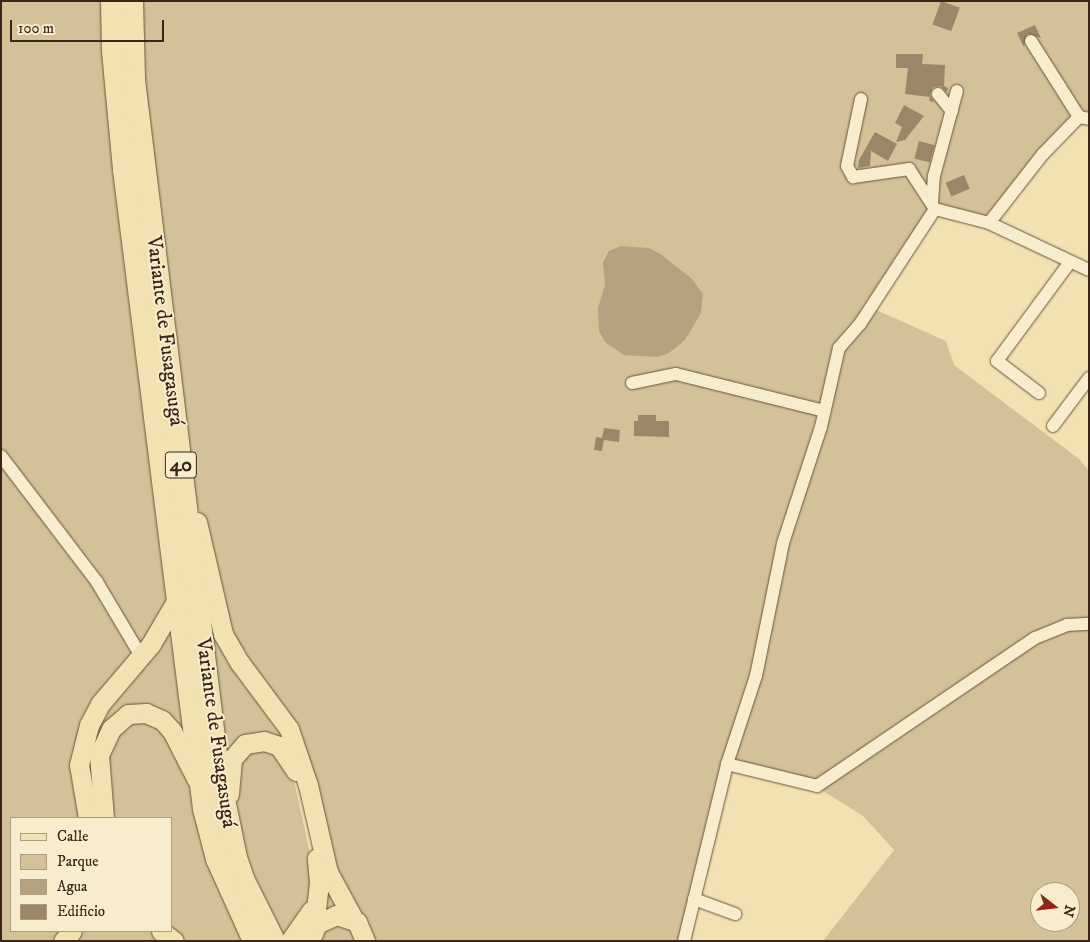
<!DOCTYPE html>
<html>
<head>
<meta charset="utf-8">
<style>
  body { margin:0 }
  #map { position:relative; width:1090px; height:942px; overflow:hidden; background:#f2e2b1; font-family:"IM FELL DW Pica",serif }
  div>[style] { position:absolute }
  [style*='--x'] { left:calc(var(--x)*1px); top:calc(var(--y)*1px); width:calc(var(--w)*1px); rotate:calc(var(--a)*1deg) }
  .green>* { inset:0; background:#d3c297 }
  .water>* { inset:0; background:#b3a27d }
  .building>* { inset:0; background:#9a8768; transform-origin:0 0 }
  .roads { filter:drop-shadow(0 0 1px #68543e) drop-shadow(0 0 1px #68543e) }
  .street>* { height:12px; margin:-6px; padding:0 6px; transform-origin:6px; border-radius:6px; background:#f7eccc }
  .primary>* { height:19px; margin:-9.5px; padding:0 9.5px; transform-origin:9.5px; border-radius:9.5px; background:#f2e2b1 }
  .highway>* { height:22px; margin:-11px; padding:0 11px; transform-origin:11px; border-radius:11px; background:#f2e2b1 }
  span { translate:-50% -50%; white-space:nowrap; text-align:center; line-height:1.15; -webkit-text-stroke:4px #f7eccc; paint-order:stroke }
  .shield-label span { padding:1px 4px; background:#f7eccc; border:1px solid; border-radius:4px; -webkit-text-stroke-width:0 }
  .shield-label { font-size:20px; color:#3a2518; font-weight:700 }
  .street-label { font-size:21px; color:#3a2518 }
  .frame { position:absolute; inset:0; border:2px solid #3a2518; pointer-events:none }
  .legend { position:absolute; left:10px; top:817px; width:162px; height:115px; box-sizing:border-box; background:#f7eccc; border:1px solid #ab9c84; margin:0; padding:6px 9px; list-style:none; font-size:15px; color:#3a2518 }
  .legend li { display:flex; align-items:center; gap:10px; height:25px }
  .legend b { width:25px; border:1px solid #ab9c84 }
  .north { position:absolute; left:1030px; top:882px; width:50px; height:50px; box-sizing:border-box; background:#f7eccc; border:1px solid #ab9c84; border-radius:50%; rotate:106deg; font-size:14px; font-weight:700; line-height:20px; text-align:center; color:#3a2518 }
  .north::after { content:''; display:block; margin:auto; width:18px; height:22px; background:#8f2418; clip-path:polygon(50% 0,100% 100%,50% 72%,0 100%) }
  .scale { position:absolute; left:10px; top:20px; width:154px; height:22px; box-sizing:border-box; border:2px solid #3a2518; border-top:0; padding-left:6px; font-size:15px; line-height:18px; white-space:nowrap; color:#3a2518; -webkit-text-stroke:4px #f7eccc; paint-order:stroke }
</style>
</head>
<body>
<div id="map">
  <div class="green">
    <i style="clip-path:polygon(1px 1px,106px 1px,172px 597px,164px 613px,95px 701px,81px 818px,11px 818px,11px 931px,64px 931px,54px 941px,1px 941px,1px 462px,73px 542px,1px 450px)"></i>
    <i style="clip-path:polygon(139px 1px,1089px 1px,1089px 114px,987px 218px,936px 214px,835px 346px,680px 941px,371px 941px,334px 870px,314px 784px,236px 646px,196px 499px,140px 79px)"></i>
    <i style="clip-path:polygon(874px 309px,946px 341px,954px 365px,1079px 459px,1089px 471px,1089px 619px,1067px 620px,816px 782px,732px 762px,787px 545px,842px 350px)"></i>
    <i style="clip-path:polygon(199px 564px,211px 618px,225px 652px,284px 733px,292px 751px,301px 771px,313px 819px,319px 847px,325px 880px,340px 909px,322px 912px,325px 882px,319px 847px,304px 784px,292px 751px,275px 737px,252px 735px,232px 746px,224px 767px)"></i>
    <i style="clip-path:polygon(175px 620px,192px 756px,159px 710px,106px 725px,98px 818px,85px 765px,94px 727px)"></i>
    <i style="clip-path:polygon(evenodd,1089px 628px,1089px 941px,823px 941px,894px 850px,863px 816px,820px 789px,1035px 643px,1067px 629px,1089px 628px,1040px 892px,1070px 892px,1070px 922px,1040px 922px,1040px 892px)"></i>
    <i style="clip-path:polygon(126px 722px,154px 722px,163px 730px,196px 791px,247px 941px,185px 941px,171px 930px,171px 818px,111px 818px,104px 766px,116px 733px)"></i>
    <i style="clip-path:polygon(270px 748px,289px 770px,295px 785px,312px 862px,312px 890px,306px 907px,282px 941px,269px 920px,236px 832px,235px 788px,243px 753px)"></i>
    <i style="clip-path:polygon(328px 923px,349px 924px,359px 941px,316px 941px)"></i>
    <i style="clip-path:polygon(80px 931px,151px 931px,164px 941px,71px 941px)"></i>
  </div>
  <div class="water">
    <i style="clip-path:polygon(621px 246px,649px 248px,662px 255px,692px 279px,703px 294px,701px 313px,685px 340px,669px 353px,657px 357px,624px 355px,605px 342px,599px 331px,598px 308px,605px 285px,603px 262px,609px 251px)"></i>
  </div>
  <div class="building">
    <i style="left:941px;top:1px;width:20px;height:25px;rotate:20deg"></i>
    <i style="clip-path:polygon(1035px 25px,1041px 38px,1027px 34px,1024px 47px,1017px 33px)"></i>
    <i style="clip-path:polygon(896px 54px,923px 54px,922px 64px,945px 65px,944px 86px,948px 88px,947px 92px,940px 86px,933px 87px,930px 95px,934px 102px,929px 101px,930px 97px,905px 94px,908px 68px,896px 68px)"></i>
    <i style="clip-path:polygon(904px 105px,924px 116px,905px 140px,896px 142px,902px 127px,895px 123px)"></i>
    <i style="clip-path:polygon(875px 132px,897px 144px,888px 161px,871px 151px,870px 166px,858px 168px,859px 160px)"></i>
    <i style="left:919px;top:141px;width:16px;height:18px;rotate:15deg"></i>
    <i style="left:964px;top:175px;width:15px;height:20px;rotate:67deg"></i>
    <i style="clip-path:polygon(638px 415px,656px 415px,656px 421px,669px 421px,669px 437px,634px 436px,634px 421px,638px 421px)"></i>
    <i style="clip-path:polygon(604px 428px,620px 430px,619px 442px,604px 440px,602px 451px,594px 450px,596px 437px,602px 438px)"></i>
  </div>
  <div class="roads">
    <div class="street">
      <i style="--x:1031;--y:41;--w:90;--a:57.7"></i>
      <i style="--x:938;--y:94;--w:22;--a:51"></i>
      <i style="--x:861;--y:99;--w:68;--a:101.8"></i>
      <i style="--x:847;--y:166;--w:13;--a:61"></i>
      <i style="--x:853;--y:177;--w:57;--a:-8.1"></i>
      <i style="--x:909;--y:169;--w:48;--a:57"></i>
      <i style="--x:935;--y:209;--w:56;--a:14.5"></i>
      <i style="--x:989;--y:223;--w:110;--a:25.2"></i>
      <i style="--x:932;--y:203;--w:27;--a:-86"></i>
      <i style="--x:934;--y:176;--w:88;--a:-74.9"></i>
      <i style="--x:989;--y:223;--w:88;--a:-52"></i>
      <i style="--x:1043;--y:154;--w:52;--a:-45.8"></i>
      <i style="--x:1079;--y:117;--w:10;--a:11"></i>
      <i style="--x:632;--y:383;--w:45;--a:-11.6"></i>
      <i style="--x:676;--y:374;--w:153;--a:14"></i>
      <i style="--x:1039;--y:393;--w:53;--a:-142.7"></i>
      <i style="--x:997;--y:361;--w:123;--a:-53.6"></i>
      <i style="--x:1053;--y:426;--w:60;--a:-53.1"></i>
      <i style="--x:1;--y:456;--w:158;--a:52.7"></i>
      <i style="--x:97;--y:582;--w:86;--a:59.3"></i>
      <i style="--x:727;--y:764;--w:93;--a:13.7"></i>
      <i style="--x:817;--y:786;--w:263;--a:-34.2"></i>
      <i style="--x:1035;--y:638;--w:35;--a:-22"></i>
      <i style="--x:1067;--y:625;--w:22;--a:-3"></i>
      <i style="--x:694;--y:899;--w:44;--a:20.1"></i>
      <i style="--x:684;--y:941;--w:182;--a:-76.3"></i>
      <i style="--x:727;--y:764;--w:93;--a:-71.8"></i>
      <i style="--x:756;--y:676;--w:136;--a:-78.5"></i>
      <i style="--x:783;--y:543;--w:122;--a:-71.9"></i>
      <i style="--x:821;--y:427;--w:81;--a:-77.2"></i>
      <i style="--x:839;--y:348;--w:32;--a:-49"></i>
      <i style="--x:860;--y:324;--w:137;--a:-56.9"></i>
    </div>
    <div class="primary">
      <i style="--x:197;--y:522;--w:115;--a:76.9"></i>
      <i style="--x:223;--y:634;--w:34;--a:60"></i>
      <i style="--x:240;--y:663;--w:82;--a:53.4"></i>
      <i style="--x:289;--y:729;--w:59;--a:71.3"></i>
      <i style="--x:308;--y:785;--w:89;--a:77.1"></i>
      <i style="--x:328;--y:872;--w:55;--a:61.6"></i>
      <i style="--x:229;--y:794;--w:35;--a:-85"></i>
      <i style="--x:232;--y:759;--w:20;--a:-49"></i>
      <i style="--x:245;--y:744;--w:19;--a:-9"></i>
      <i style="--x:264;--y:741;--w:16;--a:18"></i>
      <i style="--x:279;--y:746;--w:30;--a:56"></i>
      <i style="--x:88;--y:818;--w:54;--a:-99.6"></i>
      <i style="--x:79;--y:765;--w:41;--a:-76"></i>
      <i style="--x:89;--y:725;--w:24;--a:-62"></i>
      <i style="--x:100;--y:704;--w:79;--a:-49.6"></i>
      <i style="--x:151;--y:644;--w:53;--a:-59.6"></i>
      <i style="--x:104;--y:818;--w:63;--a:-94.5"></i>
      <i style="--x:99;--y:755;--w:29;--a:-65"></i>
      <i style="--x:111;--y:729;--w:23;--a:-41"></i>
      <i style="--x:128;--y:714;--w:18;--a:-3"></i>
      <i style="--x:146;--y:713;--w:17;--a:24"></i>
      <i style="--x:162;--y:720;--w:15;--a:48"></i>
      <i style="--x:172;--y:731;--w:55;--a:63"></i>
      <i style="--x:314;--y:928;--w:45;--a:-83.7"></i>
      <i style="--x:319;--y:883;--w:25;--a:-95"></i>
      <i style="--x:161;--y:931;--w:16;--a:38"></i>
      <i style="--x:63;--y:941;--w:13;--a:-48"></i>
      <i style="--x:290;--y:941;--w:37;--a:-55"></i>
      <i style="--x:310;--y:941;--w:18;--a:-68"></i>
      <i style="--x:317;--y:924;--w:21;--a:-25"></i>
      <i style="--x:336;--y:915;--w:22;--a:18"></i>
      <i style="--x:357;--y:922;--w:21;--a:67"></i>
    </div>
    <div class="highway">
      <i style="--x:112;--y:1;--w:50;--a:88.9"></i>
      <i style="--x:113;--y:51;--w:120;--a:84.7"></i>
      <i style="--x:124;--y:170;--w:644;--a:82.86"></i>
      <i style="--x:204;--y:809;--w:52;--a:75.4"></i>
      <i style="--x:217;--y:859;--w:90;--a:65.7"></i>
      <i style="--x:132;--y:1;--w:79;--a:88.5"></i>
      <i style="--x:134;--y:80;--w:695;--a:83.06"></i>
      <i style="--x:218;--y:770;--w:90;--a:78.4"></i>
      <i style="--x:236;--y:858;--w:24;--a:71"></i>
      <i style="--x:244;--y:881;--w:67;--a:63.4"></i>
    </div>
  </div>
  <div class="shield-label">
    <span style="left:181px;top:465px">40</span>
  </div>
  <div class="street-label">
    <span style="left:165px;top:331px;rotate:83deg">Variante de Fusagasugá</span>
    <span style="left:216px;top:733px;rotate:82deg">Variante de Fusagasugá</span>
  </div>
  <div class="frame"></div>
  <ul class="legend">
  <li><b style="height:6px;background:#f2e2b1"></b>Calle</li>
  <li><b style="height:14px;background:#d3c297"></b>Parque</li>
  <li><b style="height:14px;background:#b3a27d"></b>Agua</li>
  <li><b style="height:14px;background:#9a8768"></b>Edificio</li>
  </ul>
  <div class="north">N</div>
  <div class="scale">100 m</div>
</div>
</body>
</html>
